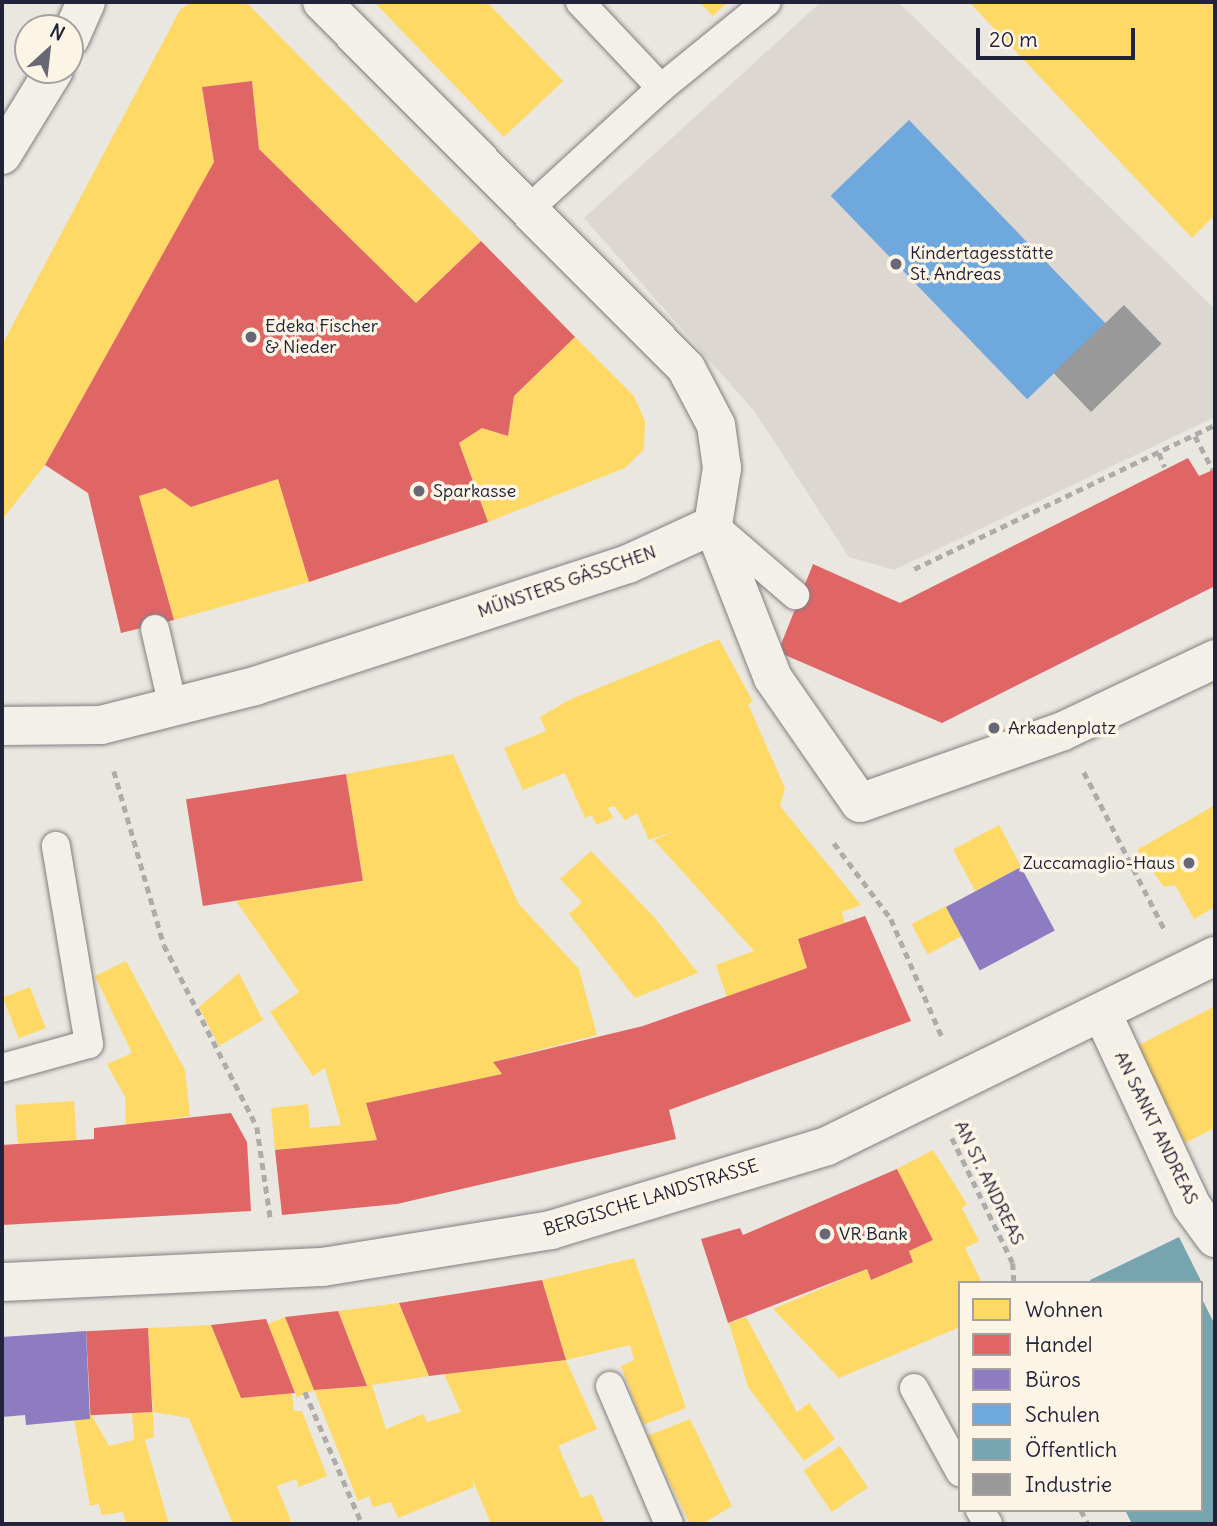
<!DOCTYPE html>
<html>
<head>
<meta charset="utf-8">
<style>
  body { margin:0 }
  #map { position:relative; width:1217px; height:1526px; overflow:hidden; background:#eae7e0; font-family:Delius,sans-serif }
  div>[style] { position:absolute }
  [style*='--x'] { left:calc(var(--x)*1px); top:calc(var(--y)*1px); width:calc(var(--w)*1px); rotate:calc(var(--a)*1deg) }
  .built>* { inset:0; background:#dcd7d1 }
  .homes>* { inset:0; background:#ffd966; transform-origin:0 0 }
  .shops>* { inset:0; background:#e06666; transform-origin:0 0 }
  .offices>* { inset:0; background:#8e7cc3; transform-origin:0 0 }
  .schools>* { inset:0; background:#6fa8dc; transform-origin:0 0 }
  .public>* { inset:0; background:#76a5af }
  .industry>* { inset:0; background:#999; transform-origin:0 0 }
  .path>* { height:4.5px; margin-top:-2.25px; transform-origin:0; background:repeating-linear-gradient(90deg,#aeacab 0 7px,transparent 0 12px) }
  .roads { filter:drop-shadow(0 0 2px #807f81) drop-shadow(0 0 2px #807f81) }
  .service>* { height:28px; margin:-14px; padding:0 14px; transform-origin:14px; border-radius:14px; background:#f3f0ea }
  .pedestrian>* { height:38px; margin:-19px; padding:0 19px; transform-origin:19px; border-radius:19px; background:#f3f0ea }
  .minor>* { height:38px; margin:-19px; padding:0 19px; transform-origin:19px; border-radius:19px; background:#f3f0ea }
  .secondary>* { height:38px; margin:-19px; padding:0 19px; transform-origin:19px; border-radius:19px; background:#f3f0ea }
  .dots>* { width:19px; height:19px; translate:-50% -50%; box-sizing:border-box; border:4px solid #fcf5e5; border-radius:50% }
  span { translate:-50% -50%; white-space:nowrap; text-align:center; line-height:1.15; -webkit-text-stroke:7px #fcf5e5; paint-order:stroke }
  .poi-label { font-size:18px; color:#22223b }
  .left { translate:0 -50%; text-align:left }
  .right { translate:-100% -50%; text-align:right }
  .street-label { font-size:18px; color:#22223b }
  .frame { position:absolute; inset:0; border:4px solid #22223b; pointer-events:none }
  .legend { position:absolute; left:958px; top:1281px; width:245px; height:231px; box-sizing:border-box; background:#fcf5e5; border:2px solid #a5a1a1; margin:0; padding:9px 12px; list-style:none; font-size:21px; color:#22223b }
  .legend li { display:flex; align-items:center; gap:14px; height:35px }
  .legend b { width:35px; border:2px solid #a5a1a1 }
  .north { position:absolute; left:14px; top:14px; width:70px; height:70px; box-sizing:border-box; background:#fcf5e5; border:2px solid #a5a1a1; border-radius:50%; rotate:27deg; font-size:19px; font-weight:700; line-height:28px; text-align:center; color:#22223b }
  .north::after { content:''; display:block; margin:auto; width:24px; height:32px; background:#686775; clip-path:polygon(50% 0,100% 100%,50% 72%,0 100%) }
  .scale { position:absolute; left:976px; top:28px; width:159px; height:32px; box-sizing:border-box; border:4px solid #22223b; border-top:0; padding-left:9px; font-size:21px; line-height:24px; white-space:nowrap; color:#22223b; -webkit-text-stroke:5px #fcf5e5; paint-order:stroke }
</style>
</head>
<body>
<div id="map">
  <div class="built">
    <i style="clip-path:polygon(821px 2px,898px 2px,1215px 309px,1215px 417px,894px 570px,849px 557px,755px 412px,584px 218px)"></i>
  </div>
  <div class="homes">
    <i style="clip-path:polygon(190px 2px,246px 2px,481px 241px,416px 303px,259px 149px,252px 81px,202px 87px,214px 163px,45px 465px,2px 520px,2px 345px,180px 10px)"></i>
    <i style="clip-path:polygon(374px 2px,487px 2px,563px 81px,504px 137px)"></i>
    <i style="clip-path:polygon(699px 2px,728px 2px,713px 16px)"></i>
    <i style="clip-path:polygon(969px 2px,1215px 2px,1215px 215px,1192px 238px)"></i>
    <i style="clip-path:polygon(575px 337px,634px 396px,645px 421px,644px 449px,625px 468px,488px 522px,459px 443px,482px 428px,508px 436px,514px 396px)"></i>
    <i style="clip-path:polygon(278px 479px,309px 582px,174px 620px,139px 496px,165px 488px,191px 507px)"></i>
    <i style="clip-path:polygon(719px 639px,753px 702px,748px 704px,785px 788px,780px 806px,861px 905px,842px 912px,845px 923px,798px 939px,807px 968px,727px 997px,716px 965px,754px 951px,654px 840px,674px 831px,649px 840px,637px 813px,625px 820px,614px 806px,608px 808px,613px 818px,596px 825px,592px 815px,585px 818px,565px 773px,523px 790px,504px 748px,546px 731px,540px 717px,569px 700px)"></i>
    <i style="clip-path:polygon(453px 754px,518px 903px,579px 969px,597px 1035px,493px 1062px,502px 1074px,366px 1103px,377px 1140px,275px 1150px,271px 1108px,308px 1104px,310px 1128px,341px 1125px,325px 1068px,313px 1076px,270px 1012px,299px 992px,236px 901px,363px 881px,346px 774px)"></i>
    <i style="clip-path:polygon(1215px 805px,1215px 907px,1194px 919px,1175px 885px,1164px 887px,1137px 850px)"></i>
    <i style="left:999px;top:825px;width:47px;height:52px;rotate:62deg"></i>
    <i style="clip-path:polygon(591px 851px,654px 917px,698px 973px,635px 998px,569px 914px,582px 902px,560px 879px)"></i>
    <i style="left:946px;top:906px;width:34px;height:39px;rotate:62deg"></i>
    <i style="clip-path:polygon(126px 961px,185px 1070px,190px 1116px,126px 1126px,125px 1097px,107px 1064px,132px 1053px,95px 976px)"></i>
    <i style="clip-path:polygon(239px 973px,263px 1020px,219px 1046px,199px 1007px)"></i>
    <i style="left:30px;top:987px;width:44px;height:29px;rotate:69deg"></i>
    <i style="clip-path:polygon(1215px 1006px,1215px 1128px,1185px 1143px,1167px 1105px,1160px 1108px,1135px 1047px)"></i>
    <i style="left:74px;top:1101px;width:39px;height:59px;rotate:86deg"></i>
    <i style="clip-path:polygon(933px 1150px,967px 1204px,962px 1208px,979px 1241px,965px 1248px,982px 1283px,960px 1283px,960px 1327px,839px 1378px,773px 1309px,867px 1269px,871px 1280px,913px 1262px,909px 1251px,933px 1240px,897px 1169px)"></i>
    <i style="clip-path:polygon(634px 1258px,686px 1408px,643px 1425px,621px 1366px,634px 1360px,630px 1345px,566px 1360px,542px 1280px)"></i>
    <i style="clip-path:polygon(399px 1303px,429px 1376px,372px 1385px,386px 1429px,423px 1414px,427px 1422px,461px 1412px,444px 1374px,566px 1360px,597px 1429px,558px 1446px,581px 1498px,592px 1494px,605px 1524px,491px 1524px,472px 1478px,474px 1487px,398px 1518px,391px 1502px,373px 1507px,369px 1496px,358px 1501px,314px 1390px,367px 1386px,338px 1311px)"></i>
    <i style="left:285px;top:1317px;width:79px;height:19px;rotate:68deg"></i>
    <i style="clip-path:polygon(746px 1317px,797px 1412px,809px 1403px,835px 1439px,804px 1461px,748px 1387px,729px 1323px)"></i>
    <i style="clip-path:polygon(211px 1325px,241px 1398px,292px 1393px,294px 1411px,302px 1411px,327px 1476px,299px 1487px,296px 1479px,277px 1486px,291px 1521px,283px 1524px,233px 1524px,189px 1418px,153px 1412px,148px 1328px)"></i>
    <i style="clip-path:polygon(153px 1412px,154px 1437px,145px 1440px,169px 1524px,126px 1524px,123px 1512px,102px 1515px,99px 1504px,90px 1506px,74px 1419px,91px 1414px,109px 1446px,134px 1440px,132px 1413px)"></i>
    <i style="clip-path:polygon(690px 1419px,732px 1506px,702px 1524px,690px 1524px,647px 1436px)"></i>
    <i style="left:840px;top:1446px;width:50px;height:44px;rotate:56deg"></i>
  </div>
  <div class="shops">
    <i style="clip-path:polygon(252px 81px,259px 149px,416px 303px,481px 241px,575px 337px,514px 396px,508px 436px,482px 428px,459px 443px,488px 522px,309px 582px,278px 479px,191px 507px,165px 488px,139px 496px,174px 620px,121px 633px,88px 493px,45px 465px,214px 162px,202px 87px)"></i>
    <i style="clip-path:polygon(1188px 458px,1199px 476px,1215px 469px,1215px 586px,942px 723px,778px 652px,813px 564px,900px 603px)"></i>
    <i style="left:346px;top:774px;width:108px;height:162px;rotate:81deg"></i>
    <i style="clip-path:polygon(865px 916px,911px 1021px,669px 1110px,676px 1139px,397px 1204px,282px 1215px,275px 1150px,377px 1140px,366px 1103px,502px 1074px,493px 1062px,643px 1026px,807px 968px,798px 939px)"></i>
    <i style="clip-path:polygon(231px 1113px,247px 1142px,251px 1211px,2px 1225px,2px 1145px,94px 1139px,94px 1128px)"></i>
    <i style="clip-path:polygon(897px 1169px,933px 1240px,909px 1251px,913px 1262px,871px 1280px,867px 1269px,728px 1323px,701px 1239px,740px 1228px,743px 1235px)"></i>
    <i style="clip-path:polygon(542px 1280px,566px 1360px,429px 1376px,399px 1303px)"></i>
    <i style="clip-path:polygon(338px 1311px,367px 1386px,314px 1390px,285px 1317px)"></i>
    <i style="clip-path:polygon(266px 1319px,295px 1393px,241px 1398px,211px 1325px)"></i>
    <i style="left:148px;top:1328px;width:84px;height:62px;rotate:87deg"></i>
  </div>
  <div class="offices">
    <i style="left:1021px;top:867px;width:72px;height:85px;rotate:62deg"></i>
    <i style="clip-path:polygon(86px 1331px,90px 1419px,26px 1425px,25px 1415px,2px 1417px,2px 1337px)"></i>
  </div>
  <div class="schools">
    <i style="left:909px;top:120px;width:283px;height:109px;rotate:46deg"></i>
  </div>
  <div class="public">
    <i style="clip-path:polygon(1179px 1237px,1202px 1283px,1091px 1283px,1090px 1280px)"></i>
    <i style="clip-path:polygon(1201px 1297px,1215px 1325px,1215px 1524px,1132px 1524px,1125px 1510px,1201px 1510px)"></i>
  </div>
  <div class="industry">
    <i style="left:1124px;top:305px;width:54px;height:98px;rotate:46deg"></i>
  </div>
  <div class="path">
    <i style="--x:1195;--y:436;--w:38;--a:62"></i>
    <i style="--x:1159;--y:453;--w:15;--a:67"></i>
    <i style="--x:914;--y:569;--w:334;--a:-25.6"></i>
    <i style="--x:114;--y:771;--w:181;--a:74"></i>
    <i style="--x:164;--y:945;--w:204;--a:62.9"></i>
    <i style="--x:257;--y:1127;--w:96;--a:81.6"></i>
    <i style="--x:1084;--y:772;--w:178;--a:62.9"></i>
    <i style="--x:834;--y:843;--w:95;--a:53.1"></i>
    <i style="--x:891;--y:919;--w:131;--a:66.6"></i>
    <i style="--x:952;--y:1138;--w:139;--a:64"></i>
    <i style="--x:1013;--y:1263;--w:20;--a:87"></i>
    <i style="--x:305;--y:1392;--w:144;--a:66.6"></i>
    <i style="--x:1081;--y:1510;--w:16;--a:63"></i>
  </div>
  <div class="roads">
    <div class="service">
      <i style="--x:661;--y:88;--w:136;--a:-39.1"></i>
      <i style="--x:529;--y:209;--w:179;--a:-42.5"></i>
      <i style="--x:661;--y:88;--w:118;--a:-133.3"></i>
      <i style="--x:715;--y:526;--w:106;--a:40.8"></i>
      <i style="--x:155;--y:629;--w:80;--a:77"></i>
      <i style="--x:2;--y:1068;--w:90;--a:-15.4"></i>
      <i style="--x:89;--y:1044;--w:201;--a:-99.5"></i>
      <i style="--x:610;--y:1386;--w:150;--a:66.9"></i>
      <i style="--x:914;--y:1388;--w:96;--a:61.3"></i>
      <i style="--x:980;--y:1510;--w:16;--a:60"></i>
    </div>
    <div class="pedestrian">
      <i style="--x:713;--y:525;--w:164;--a:68.6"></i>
      <i style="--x:773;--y:678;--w:152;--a:55.2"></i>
      <i style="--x:860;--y:803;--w:215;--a:-19.5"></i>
      <i style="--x:1063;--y:731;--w:168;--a:-25.3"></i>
      <i style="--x:1103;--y:1015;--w:209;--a:65.1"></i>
      <i style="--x:1191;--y:1205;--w:41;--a:54"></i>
      <i style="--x:2;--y:1282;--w:321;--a:-2.7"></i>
      <i style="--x:323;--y:1267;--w:231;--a:-9.2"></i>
      <i style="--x:551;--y:1230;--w:288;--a:-16.9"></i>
      <i style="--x:827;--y:1146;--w:432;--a:-26.1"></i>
    </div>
    <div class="minor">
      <i style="--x:2;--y:726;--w:99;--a:-0.6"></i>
      <i style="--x:101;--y:725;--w:159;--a:-14.2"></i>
      <i style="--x:255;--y:686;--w:392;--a:-18.1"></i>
      <i style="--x:628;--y:564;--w:94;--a:-24.6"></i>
      <i style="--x:713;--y:525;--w:58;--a:-81"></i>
      <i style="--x:722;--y:468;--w:43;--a:-97.9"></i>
      <i style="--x:716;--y:425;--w:64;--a:-117.8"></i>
      <i style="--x:686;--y:368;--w:516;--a:-134.84"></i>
    </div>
    <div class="secondary">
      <i style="--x:70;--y:38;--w:39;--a:-66"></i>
      <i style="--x:2;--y:155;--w:100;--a:-58.5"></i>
    </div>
  </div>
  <div class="dots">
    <i style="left:896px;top:264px;background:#686775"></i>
    <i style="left:251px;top:337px;background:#686775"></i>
    <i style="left:419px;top:491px;background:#686775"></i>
    <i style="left:994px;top:728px;background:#686775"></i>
    <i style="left:1189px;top:863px;background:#686775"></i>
    <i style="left:825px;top:1234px;background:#686775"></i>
  </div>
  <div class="poi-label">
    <span class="left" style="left:910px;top:264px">Kindertagesstätte<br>St. Andreas</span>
    <span class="left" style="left:265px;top:337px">Edeka Fischer<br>&amp; Nieder</span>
    <span class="left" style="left:433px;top:491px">Sparkasse</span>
    <span class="left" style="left:1008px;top:728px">Arkadenplatz</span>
    <span class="right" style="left:1175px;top:863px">Zuccamaglio-Haus</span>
    <span class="left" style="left:839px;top:1234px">VR Bank</span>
  </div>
  <div class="street-label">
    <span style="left:567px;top:582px;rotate:-19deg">MÜNSTERS GÄSSCHEN</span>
    <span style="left:1156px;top:1128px;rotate:64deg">AN SANKT ANDREAS</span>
    <span style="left:989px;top:1183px;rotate:64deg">AN ST. ANDREAS</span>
    <span style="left:651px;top:1198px;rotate:-17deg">BERGISCHE LANDSTRASSE</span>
  </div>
  <div class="frame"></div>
  <ul class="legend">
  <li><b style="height:19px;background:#ffd966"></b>Wohnen</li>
  <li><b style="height:19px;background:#e06666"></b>Handel</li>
  <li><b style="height:19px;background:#8e7cc3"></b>Büros</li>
  <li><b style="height:19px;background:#6fa8dc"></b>Schulen</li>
  <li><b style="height:19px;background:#76a5af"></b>Öffentlich</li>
  <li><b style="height:19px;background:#999"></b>Industrie</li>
  </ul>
  <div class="north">N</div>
  <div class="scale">20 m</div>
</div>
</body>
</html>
